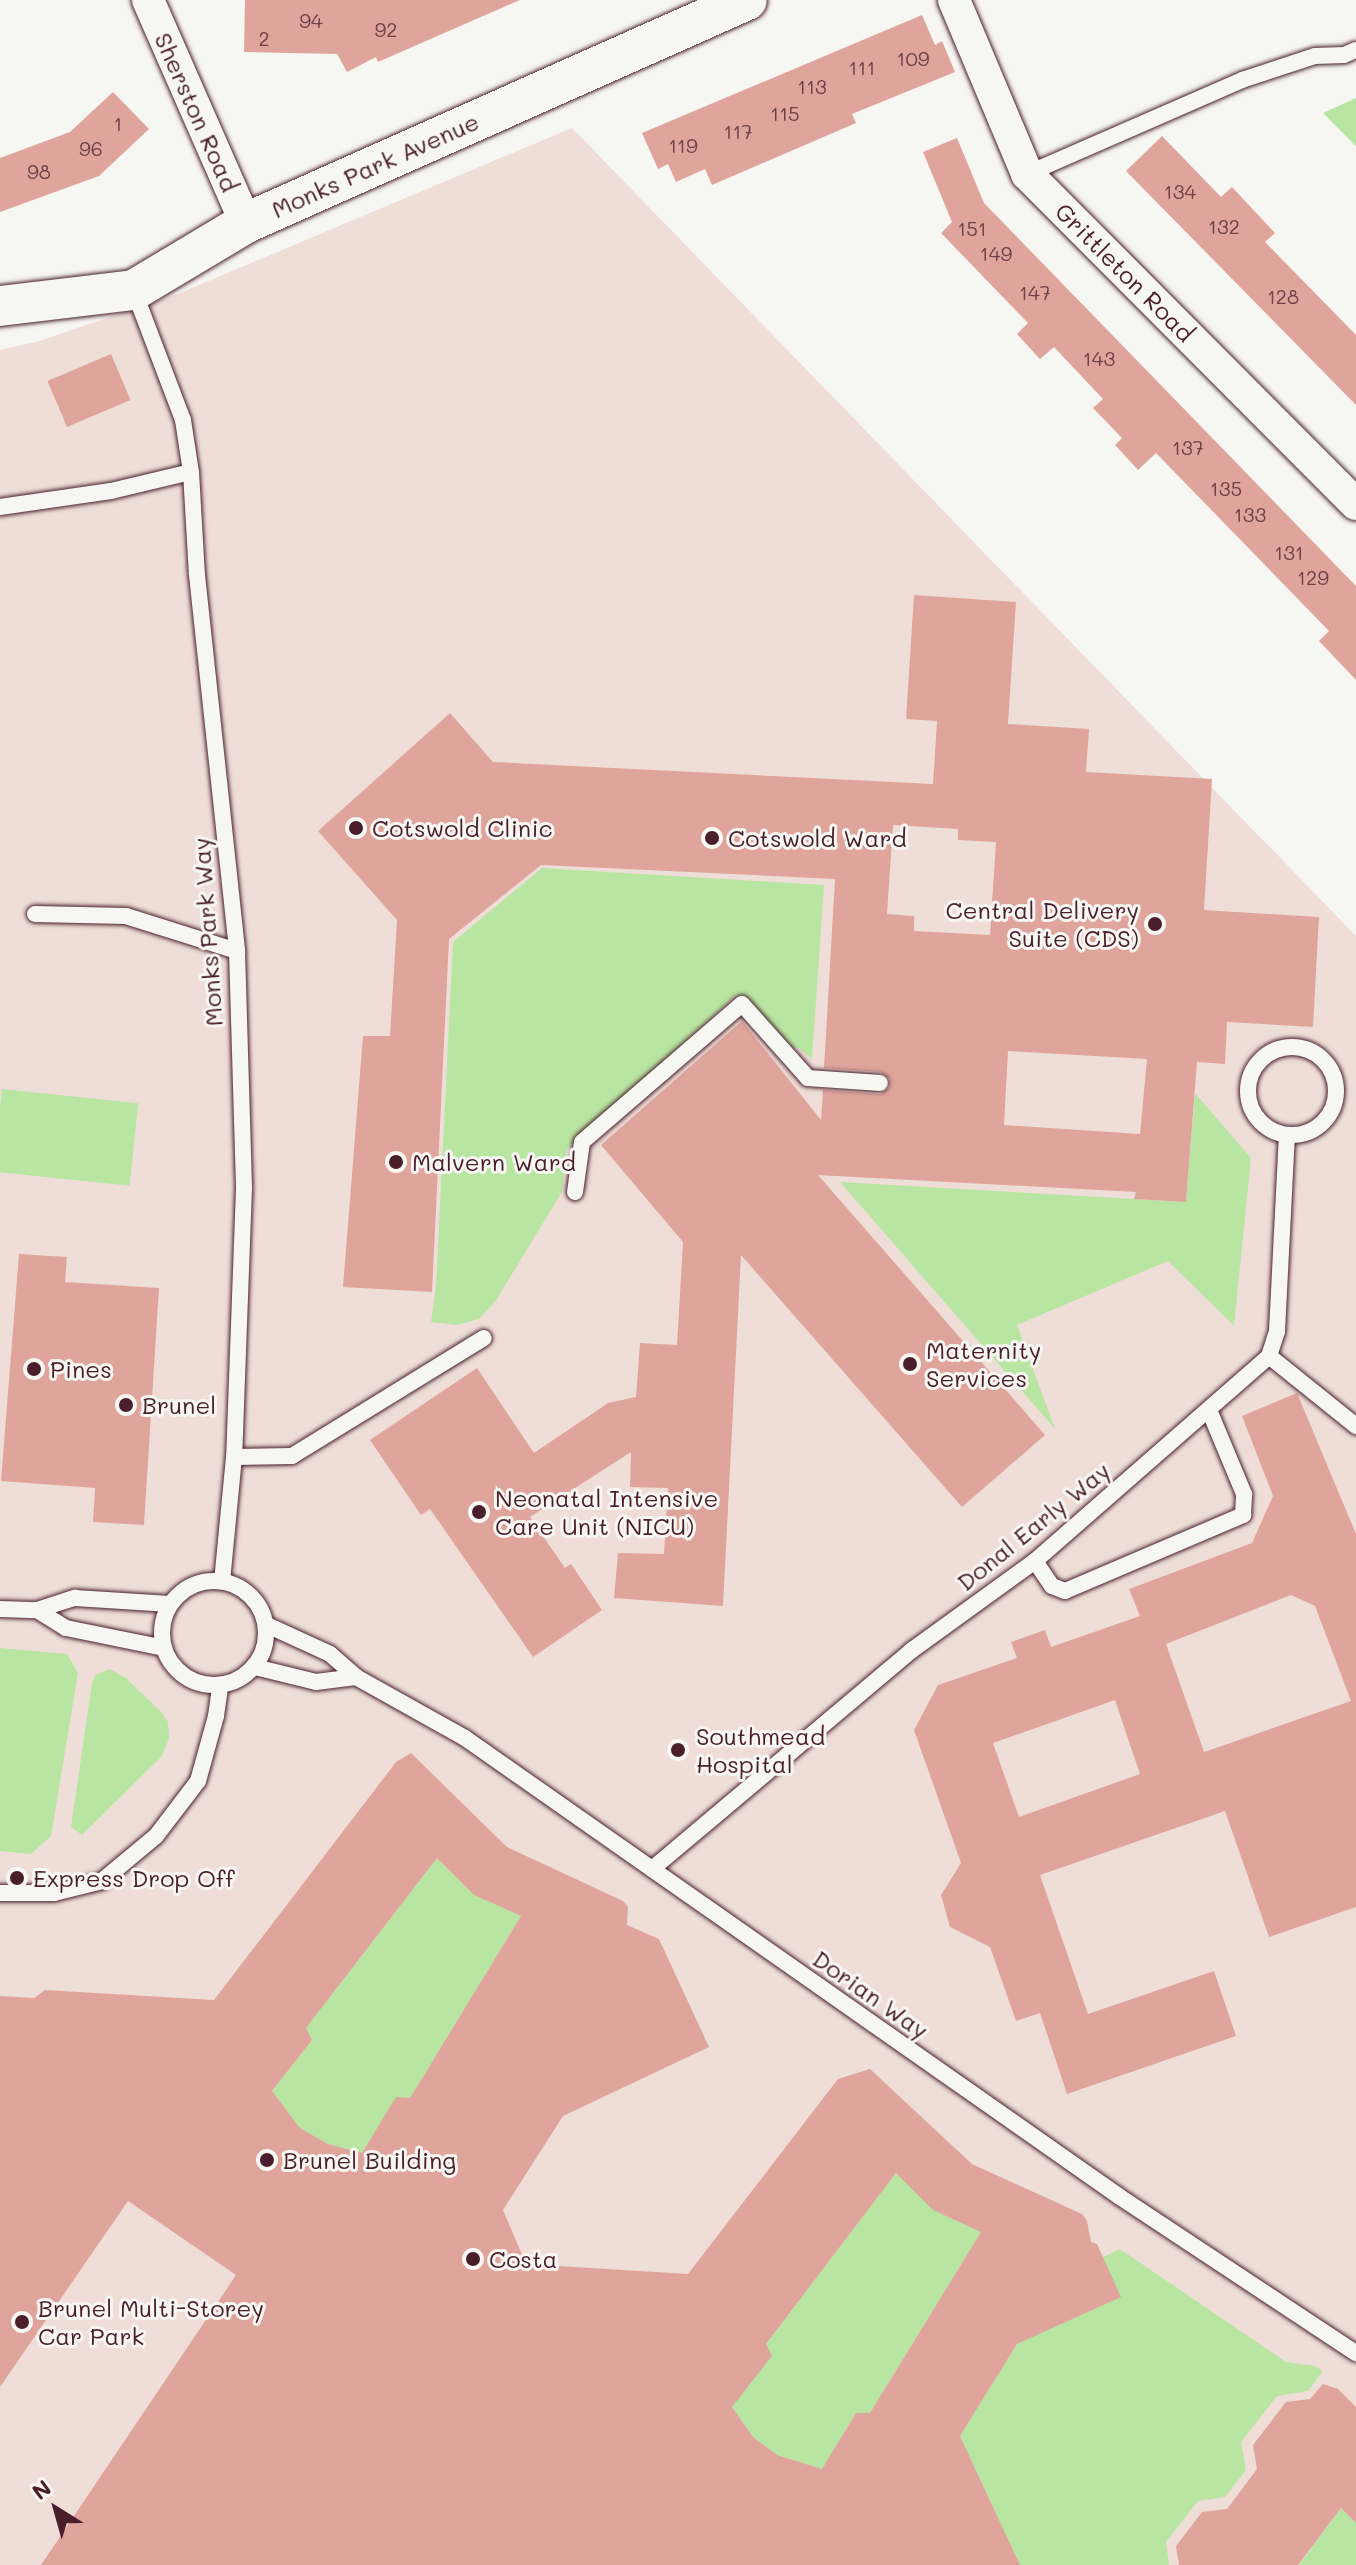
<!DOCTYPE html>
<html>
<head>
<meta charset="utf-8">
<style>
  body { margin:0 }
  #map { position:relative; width:1356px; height:2565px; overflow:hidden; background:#f6f6f2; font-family:Mali,sans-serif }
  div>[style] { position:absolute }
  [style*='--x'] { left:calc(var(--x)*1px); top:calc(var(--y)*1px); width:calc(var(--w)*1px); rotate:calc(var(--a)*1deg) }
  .built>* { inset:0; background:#efded8 }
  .green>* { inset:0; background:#b9e5a2; transform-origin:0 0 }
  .building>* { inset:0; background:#dfa59c; transform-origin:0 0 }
  .roads { filter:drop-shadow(0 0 2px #4a1f2b) drop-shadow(0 0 2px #4a1f2b) }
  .service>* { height:16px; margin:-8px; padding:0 8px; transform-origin:8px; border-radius:8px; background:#f6f6f2 }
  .service>.ring { margin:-8px; padding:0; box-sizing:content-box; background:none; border:16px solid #f6f6f2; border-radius:50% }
  .minor>* { height:32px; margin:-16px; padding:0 16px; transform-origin:16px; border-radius:16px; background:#f6f6f2 }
  .tertiary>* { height:40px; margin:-20px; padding:0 20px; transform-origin:20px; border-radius:20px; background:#f6f6f2 }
  .dots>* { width:22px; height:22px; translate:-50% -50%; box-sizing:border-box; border:4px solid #f6f6f2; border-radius:50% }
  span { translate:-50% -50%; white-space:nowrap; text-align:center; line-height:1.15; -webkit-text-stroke:6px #f6f6f2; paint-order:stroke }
  .number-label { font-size:20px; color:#6f4047 }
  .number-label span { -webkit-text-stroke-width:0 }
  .street-label { font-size:24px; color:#4a1f2b }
  .poi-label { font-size:24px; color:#4a1f2b }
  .left { translate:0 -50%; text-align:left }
  .right { translate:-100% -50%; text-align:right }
  .north { position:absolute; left:16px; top:2469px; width:80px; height:80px; -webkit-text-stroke:6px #f6f6f2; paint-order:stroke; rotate:323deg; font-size:22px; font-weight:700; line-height:32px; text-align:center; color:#4a1f2b }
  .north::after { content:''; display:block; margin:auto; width:28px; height:36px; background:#4a1f2b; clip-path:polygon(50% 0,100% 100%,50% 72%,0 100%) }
</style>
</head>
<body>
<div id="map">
  <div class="built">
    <i style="clip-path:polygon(572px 128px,1356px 936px,1356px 2565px,0 2565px,0 350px,40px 341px,180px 293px)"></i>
  </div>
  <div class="green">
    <i style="clip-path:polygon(1356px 98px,1356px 146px,1323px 113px)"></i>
    <i style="clip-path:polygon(542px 868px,824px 885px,812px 1059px,797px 1047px,787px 1052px,736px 995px,567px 1149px,562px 1192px,495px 1302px,479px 1319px,457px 1325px,431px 1322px,436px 1287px,453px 942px)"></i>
    <i style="left:2px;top:1089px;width:137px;height:83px;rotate:6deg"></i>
    <i style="clip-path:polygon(1195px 1093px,1251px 1158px,1234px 1326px,1168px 1261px,1017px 1325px,1055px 1429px,840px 1182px,1186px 1202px)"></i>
    <i style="clip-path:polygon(0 1648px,67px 1654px,78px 1673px,51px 1836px,31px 1854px,0 1851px)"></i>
    <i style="clip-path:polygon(110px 1669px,126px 1678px,162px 1713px,168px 1722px,169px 1738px,162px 1756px,82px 1835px,71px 1827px,92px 1683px,96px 1675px)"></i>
    <i style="clip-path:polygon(437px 1858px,474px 1895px,521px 1916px,410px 2098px,396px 2098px,362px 2153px,328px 2144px,300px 2128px,272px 2091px,312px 2040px,306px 2028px)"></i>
    <i style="clip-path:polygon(896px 2173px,981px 2232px,870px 2413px,856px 2413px,822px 2469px,777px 2455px,753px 2437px,732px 2407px,766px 2344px)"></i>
    <i style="clip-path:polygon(1120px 2249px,1286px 2362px,1315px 2366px,1323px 2371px,1308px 2391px,1277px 2396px,1241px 2442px,1246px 2470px,1225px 2497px,1198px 2501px,1166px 2542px,1169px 2565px,1010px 2565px,1017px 2559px,960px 2436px,1017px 2344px,1103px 2257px)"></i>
    <i style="clip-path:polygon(1341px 2508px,1356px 2523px,1356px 2565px,1299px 2565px)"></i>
  </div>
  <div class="building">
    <i style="clip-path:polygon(245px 0,520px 0,378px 62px,376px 57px,347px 72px,337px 54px,244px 52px)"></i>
    <i style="clip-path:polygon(922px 15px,935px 45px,942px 41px,955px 72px,852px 114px,856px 123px,712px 185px,705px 169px,676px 182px,668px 164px,658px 169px,642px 133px)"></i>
    <i style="clip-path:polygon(113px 92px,149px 129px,99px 176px,0 212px,0 158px,70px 132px)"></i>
    <i style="clip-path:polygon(1162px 136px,1221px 197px,1232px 187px,1275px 233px,1265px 242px,1356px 335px,1356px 405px,1126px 171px)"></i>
    <i style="clip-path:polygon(957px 138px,984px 203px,1356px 586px,1356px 680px,1319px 641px,1329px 631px,1156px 453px,1138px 470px,1115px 445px,1122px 438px,1093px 408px,1103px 399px,1054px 347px,1040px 359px,1017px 334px,1028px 323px,941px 233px,952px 222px,923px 152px)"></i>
    <i style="left:111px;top:354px;width:50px;height:69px;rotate:67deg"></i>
    <i style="clip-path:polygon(evenodd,914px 595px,1016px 602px,1008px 724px,1089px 729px,1086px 772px,1212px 779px,1204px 910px,1319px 917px,1313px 1027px,1227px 1022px,1225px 1064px,1197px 1062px,1186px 1202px,1134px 1199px,1136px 1192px,818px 1175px,1045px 1435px,962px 1507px,741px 1255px,723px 1606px,614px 1598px,618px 1553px,664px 1554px,668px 1488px,630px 1487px,631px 1452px,530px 1517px,565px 1568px,571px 1564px,602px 1610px,533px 1657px,430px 1509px,421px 1515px,370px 1440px,477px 1368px,534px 1453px,608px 1403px,636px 1397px,640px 1343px,677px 1345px,683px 1242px,601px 1145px,742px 1021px,821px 1120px,823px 1090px,880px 1094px,889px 1088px,890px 1079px,881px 1072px,824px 1068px,835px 879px,541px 865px,449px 939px,432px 1292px,343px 1287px,363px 1036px,390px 1036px,397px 920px,318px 831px,450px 713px,493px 762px,933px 784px,937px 721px,906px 719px,914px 595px,893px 825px,958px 829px,958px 840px,996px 842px,990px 935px,914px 931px,914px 916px,887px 914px,893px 825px,914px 595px,1008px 1051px,1147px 1059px,1140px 1134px,1004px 1125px,1008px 1051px)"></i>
    <i style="clip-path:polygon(19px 1254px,67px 1257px,65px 1282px,159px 1288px,144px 1525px,93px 1522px,95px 1488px,1px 1481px)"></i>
    <i style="clip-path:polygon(evenodd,1297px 1393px,1356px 1534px,1356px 1907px,1269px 1937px,1225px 1811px,1040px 1875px,1088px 2014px,1214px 1971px,1236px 2036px,1067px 2094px,1040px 2013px,1016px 2021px,990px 1947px,950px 1927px,941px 1895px,961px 1863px,914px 1730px,938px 1685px,1017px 1658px,1011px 1642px,1045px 1630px,1051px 1647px,1140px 1616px,1129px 1589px,1252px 1543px,1273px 1496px,1242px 1416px,1297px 1393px,1291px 1595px,1315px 1606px,1351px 1701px,1204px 1752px,1166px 1644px,1291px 1595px,1297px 1393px,1115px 1700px,1140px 1774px,1019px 1817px,993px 1743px,1115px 1700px)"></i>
    <i style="clip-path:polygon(evenodd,411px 1753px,507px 1847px,623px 1901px,628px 1907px,627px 1925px,659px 1939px,709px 2047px,563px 2116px,503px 2210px,526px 2264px,688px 2274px,838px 2079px,870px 2069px,972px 2164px,1082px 2214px,1087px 2221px,1091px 2242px,1097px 2244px,1121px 2297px,1017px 2344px,960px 2436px,1020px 2565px,41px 2565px,236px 2275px,128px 2201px,0 2387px,0 1996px,34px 1998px,45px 1990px,214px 2000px,396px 1762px,411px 1753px,437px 1858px,474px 1895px,521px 1916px,410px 2098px,396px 2097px,362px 2153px,328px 2144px,300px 2128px,272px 2091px,312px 2040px,306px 2028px,437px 1858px,411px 1753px,896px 2173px,933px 2210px,981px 2232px,870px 2413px,856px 2413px,822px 2469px,777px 2455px,753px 2437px,732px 2407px,772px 2356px,766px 2344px,896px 2173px)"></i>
    <i style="clip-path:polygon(1323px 2384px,1338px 2389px,1356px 2407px,1356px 2523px,1341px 2508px,1298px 2565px,1179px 2565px,1176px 2546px,1202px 2512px,1227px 2509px,1257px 2469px,1253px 2445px,1286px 2402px,1310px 2399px)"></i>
  </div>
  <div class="roads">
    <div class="service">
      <i style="--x:1027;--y:174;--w:235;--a:-23.6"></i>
      <i style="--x:1242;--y:80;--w:77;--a:-18.2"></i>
      <i style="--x:1315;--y:56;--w:29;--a:-2"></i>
      <i style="--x:1344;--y:55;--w:13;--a:-23"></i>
      <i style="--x:134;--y:291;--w:138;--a:69.2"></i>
      <i style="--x:183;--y:420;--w:53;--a:81.3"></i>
      <i style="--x:191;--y:472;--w:103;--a:86.7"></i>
      <i style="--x:197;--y:575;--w:378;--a:83.9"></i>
      <i style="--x:237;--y:951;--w:237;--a:88.3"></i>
      <i style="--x:244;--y:1188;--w:269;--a:92.1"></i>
      <i style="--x:234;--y:1457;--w:125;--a:95.5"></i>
      <i style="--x:0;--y:507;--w:112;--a:-8.2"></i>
      <i style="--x:111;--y:491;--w:82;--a:-13.4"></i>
      <i style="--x:35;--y:914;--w:91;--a:1.3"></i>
      <i style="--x:126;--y:916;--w:116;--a:17.5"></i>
      <i class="ring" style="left:1248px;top:1047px;width:72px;height:72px"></i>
      <i style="--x:575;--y:1192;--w:50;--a:-82"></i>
      <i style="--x:582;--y:1142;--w:211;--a:-40.8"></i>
      <i style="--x:742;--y:1004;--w:99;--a:48.3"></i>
      <i style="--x:808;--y:1078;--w:72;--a:4"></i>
      <i style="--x:1269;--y:1356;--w:112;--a:38.8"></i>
      <i style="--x:234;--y:1457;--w:58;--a:-1"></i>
      <i style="--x:292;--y:1456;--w:225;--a:-31.6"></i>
      <i style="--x:1035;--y:1561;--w:30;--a:56"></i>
      <i style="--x:1052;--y:1586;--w:14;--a:21"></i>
      <i style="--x:1065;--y:1591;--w:194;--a:-23.1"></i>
      <i style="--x:1243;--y:1515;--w:21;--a:-87"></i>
      <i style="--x:1244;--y:1494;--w:91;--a:-112.6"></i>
      <i class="ring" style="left:162px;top:1581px;width:88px;height:88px"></i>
      <i style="--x:0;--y:1609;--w:37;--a:2"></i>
      <i style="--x:37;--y:1610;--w:40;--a:-18"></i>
      <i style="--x:75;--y:1598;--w:95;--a:3.6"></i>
      <i style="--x:37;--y:1610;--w:34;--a:32"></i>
      <i style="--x:66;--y:1628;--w:100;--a:11.5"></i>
      <i style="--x:267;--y:1625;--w:69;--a:24.7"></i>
      <i style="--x:330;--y:1654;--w:35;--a:41"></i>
      <i style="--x:356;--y:1677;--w:125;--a:29.2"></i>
      <i style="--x:465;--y:1738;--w:800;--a:35.02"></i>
      <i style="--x:1120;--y:2197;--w:283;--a:33.5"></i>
      <i style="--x:255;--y:1667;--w:63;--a:13.8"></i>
      <i style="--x:316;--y:1682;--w:40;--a:-7.1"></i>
      <i style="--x:652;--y:1869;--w:340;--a:-40.1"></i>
      <i style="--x:912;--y:1650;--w:152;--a:-35.9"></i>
      <i style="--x:1035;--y:1561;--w:311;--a:-41.2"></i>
      <i style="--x:1269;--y:1356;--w:26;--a:-72"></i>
      <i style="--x:1277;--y:1331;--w:196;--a:-87.1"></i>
      <i style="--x:0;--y:1893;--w:54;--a:0"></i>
      <i style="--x:54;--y:1893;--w:49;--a:-14"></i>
      <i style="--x:102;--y:1881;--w:70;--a:-39.8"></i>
      <i style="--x:156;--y:1836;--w:69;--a:-52.6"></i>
      <i style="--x:198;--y:1781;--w:67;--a:-74.5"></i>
      <i style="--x:216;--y:1716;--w:30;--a:-82"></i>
    </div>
    <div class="minor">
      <i style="--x:148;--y:0;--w:244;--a:66.3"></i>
      <i style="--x:954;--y:0;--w:189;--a:67.2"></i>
      <i style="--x:1027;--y:174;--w:466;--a:45.1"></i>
    </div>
    <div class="tertiary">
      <i style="--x:0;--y:306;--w:135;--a:-6.8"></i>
      <i style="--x:134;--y:290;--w:131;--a:-30.9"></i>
      <i style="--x:246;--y:223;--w:548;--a:-23.99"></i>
    </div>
  </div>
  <div class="dots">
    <i style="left:356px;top:828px;background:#4a1f2b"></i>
    <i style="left:712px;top:838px;background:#4a1f2b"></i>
    <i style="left:1155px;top:924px;background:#4a1f2b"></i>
    <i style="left:396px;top:1162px;background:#4a1f2b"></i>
    <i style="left:910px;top:1364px;background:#4a1f2b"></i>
    <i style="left:34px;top:1369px;background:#4a1f2b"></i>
    <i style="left:126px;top:1405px;background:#4a1f2b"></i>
    <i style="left:479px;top:1512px;background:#4a1f2b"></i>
    <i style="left:678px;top:1750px;background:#4a1f2b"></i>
    <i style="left:17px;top:1878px;background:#4a1f2b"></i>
    <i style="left:267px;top:2160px;background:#4a1f2b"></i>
    <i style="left:473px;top:2259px;background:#4a1f2b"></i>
    <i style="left:22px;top:2322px;background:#4a1f2b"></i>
  </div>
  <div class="number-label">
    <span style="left:311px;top:20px">94</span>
    <span style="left:386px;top:29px">92</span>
    <span style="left:264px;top:38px">2</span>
    <span style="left:913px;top:58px">109</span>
    <span style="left:862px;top:67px">111</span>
    <span style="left:812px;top:86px">113</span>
    <span style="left:785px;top:113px">115</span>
    <span style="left:118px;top:123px">1</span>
    <span style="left:738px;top:131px">117</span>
    <span style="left:683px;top:145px">119</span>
    <span style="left:91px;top:148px">96</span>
    <span style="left:39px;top:171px">98</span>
    <span style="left:1180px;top:191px">134</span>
    <span style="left:1224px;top:226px">132</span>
    <span style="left:972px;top:228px">151</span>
    <span style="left:996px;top:253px">149</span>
    <span style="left:1035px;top:292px">147</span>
    <span style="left:1283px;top:296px">128</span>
    <span style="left:1099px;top:358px">143</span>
    <span style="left:1188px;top:447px">137</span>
    <span style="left:1226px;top:488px">135</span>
    <span style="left:1250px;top:514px">133</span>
    <span style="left:1289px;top:552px">131</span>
    <span style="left:1313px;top:577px">129</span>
  </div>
  <div class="street-label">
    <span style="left:197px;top:112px;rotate:66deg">Sherston Road</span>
    <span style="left:375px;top:165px;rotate:-24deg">Monks Park Avenue</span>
    <span style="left:1125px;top:272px;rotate:45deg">Grittleton Road</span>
    <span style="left:207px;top:932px;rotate:-94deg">Monks Park Way</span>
    <span style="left:1033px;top:1526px;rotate:-39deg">Donal Early Way</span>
    <span style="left:871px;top:1994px;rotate:35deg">Dorian Way</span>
  </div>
  <div class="poi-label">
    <span class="left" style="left:372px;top:828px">Cotswold Clinic</span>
    <span class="left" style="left:728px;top:838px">Cotswold Ward</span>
    <span class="right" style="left:1139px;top:924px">Central Delivery<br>Suite (CDS)</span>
    <span class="left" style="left:412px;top:1162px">Malvern Ward</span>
    <span class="left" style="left:926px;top:1364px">Maternity<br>Services</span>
    <span class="left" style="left:50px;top:1369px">Pines</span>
    <span class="left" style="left:142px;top:1405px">Brunel</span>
    <span class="left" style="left:495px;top:1512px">Neonatal Intensive<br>Care Unit (NICU)</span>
    <span class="left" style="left:696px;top:1750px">Southmead<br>Hospital</span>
    <span class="left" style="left:33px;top:1878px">Express Drop Off</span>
    <span class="left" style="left:283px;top:2160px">Brunel Building</span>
    <span class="left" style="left:489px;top:2259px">Costa</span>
    <span class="left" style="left:38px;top:2322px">Brunel Multi-Storey<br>Car Park</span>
  </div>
  <div class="north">N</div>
</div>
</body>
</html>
